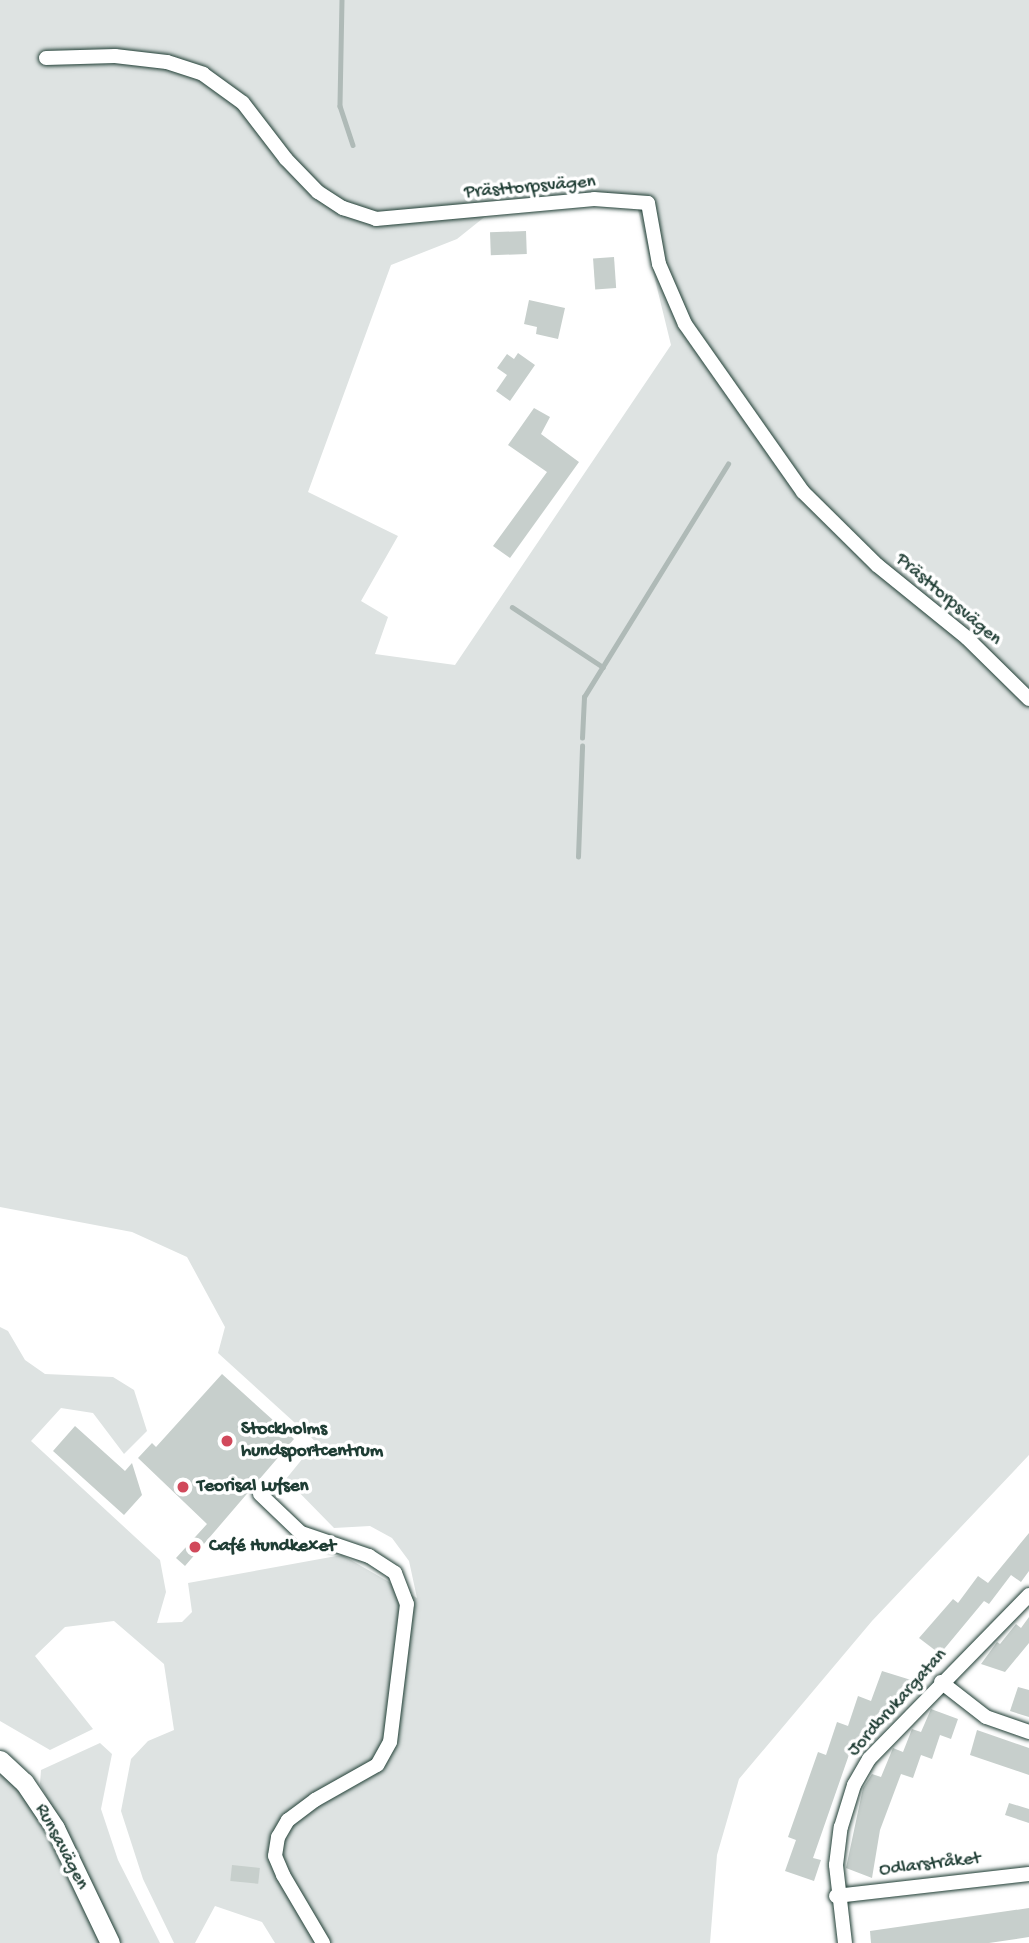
<!DOCTYPE html>
<html>
<head>
<meta charset="utf-8">
<style>
  body { margin:0 }
  #map { position:relative; width:1029px; height:1943px; overflow:hidden; background:#fff; font-family:"Gochi Hand",sans-serif }
  div>[style] { position:absolute }
  [style*='--x'] { left:calc(var(--x)*1px); top:calc(var(--y)*1px); width:calc(var(--w)*1px); rotate:calc(var(--a)*1deg) }
  .green>* { inset:0; background:#dee3e2 }
  .stream>* { height:4.5px; margin:-2.25px; padding:0 2.25px; transform-origin:2.25px; border-radius:2.25px; background:#afbab7 }
  .building>* { inset:0; background:#c7cfcc; transform-origin:0 0 }
  .roads { filter:drop-shadow(0 0 2px #1f3d34) drop-shadow(0 0 2px #1f3d34) }
  .street>* { height:14px; margin:-7px; padding:0 7px; transform-origin:7px; border-radius:7px; background:#fff }
  .secondary>* { height:19px; margin:-9.5px; padding:0 9.5px; transform-origin:9.5px; border-radius:9.5px; background:#fff }
  .dots>* { width:19px; height:19px; translate:-50% -50%; box-sizing:border-box; border:4px solid #fff; border-radius:50% }
  span { translate:-50% -50%; white-space:nowrap; text-align:center; line-height:1.15; -webkit-text-stroke:7px #fff; paint-order:stroke }
  .street-label { font-size:19px; color:#1f3d34 }
  .poi-label { font-size:19px; color:#1f3d34; font-weight:700 }
  .left { translate:0 -50%; text-align:left }
</style>
</head>
<body>
<div id="map">
  <div class="green">
    <i style="clip-path:polygon(evenodd,0 0,1029px 0,1029px 1455px,872px 1621px,739px 1779px,717px 1855px,710px 1943px,275px 1943px,262px 1922px,215px 1906px,195px 1943px,174px 1943px,143px 1879px,121px 1811px,131px 1759px,148px 1741px,174px 1730px,164px 1664px,114px 1621px,65px 1627px,35px 1656px,93px 1729px,50px 1750px,0 1721px,0 1327px,8px 1331px,25px 1360px,45px 1374px,113px 1377px,134px 1390px,147px 1431px,124px 1454px,93px 1413px,61px 1408px,31px 1441px,160px 1560px,166px 1592px,157px 1623px,182px 1622px,192px 1612px,188px 1583px,342px 1555px,417px 1598px,409px 1561px,392px 1538px,370px 1526px,334px 1528px,286px 1479px,316px 1442px,218px 1353px,225px 1327px,187px 1257px,132px 1232px,0 1207px,0 0,595px 201px,637px 206px,671px 345px,455px 665px,375px 654px,388px 617px,361px 601px,398px 536px,308px 492px,391px 265px,457px 239px,487px 215px,595px 201px)"></i>
    <i style="clip-path:polygon(100px 1743px,112px 1754px,101px 1809px,118px 1860px,160px 1943px,120px 1943px,40px 1784px,41px 1770px)"></i>
    <i style="clip-path:polygon(0 1767px,34px 1809px,100px 1943px,0 1943px)"></i>
  </div>
  <div class="stream">
    <i style="--x:342;--y:0;--w:106;--a:91.1"></i>
    <i style="--x:340;--y:106;--w:41;--a:71.6"></i>
    <i style="--x:512;--y:607;--w:109;--a:33.4"></i>
    <i style="--x:582;--y:738;--w:41;--a:-87.2"></i>
    <i style="--x:584;--y:697;--w:274;--a:-58.3"></i>
    <i style="--x:578;--y:857;--w:111;--a:-87.9"></i>
  </div>
  <div class="building">
    <i style="left:526px;top:231px;width:23px;height:36px;rotate:88deg"></i>
    <i style="left:614px;top:257px;width:31px;height:21px;rotate:86deg"></i>
    <i style="clip-path:polygon(529px 300px,565px 308px,558px 339px,536px 334px,537px 327px,524px 324px)"></i>
    <i style="clip-path:polygon(518px 353px,535px 365px,510px 401px,496px 391px,507px 375px,497px 368px,507px 354px,514px 359px)"></i>
    <i style="clip-path:polygon(534px 408px,550px 417px,541px 434px,579px 462px,510px 558px,493px 546px,547px 472px,508px 445px)"></i>
    <i style="clip-path:polygon(222px 1374px,294px 1439px,185px 1566px,176px 1558px,207px 1524px,138px 1458px,152px 1443px,156px 1447px)"></i>
    <i style="clip-path:polygon(75px 1426px,125px 1471px,132px 1463px,142px 1495px,124px 1515px,53px 1451px)"></i>
    <i style="clip-path:polygon(1029px 1533px,1029px 1571px,1021px 1582px,1011px 1575px,989px 1604px,984px 1601px,940px 1654px,919px 1638px,953px 1599px,958px 1603px,978px 1576px,988px 1583px)"></i>
    <i style="clip-path:polygon(1029px 1617px,1029px 1643px,1005px 1672px,981px 1664px,997px 1642px,1000px 1644px,1016px 1624px,1021px 1628px)"></i>
    <i style="clip-path:polygon(882px 1671px,911px 1680px,903px 1701px,890px 1696px,880px 1727px,869px 1723px,859px 1752px,851px 1749px,813px 1858px,821px 1860px,814px 1881px,785px 1871px,796px 1840px,788px 1837px,818px 1752px,826px 1755px,837px 1722px,848px 1726px,858px 1696px,871px 1701px)"></i>
    <i style="clip-path:polygon(1018px 1687px,1029px 1690px,1029px 1717px,1010px 1711px)"></i>
    <i style="clip-path:polygon(931px 1709px,958px 1719px,951px 1739px,940px 1735px,932px 1759px,921px 1755px,913px 1778px,901px 1774px,880px 1830px,872px 1878px,846px 1868px,863px 1788px,872px 1774px,881px 1777px,893px 1748px,903px 1752px,912px 1729px,921px 1732px)"></i>
    <i style="clip-path:polygon(977px 1730px,1029px 1748px,1029px 1775px,970px 1755px)"></i>
    <i style="clip-path:polygon(1009px 1803px,1029px 1809px,1029px 1823px,1005px 1815px)"></i>
    <i style="left:232px;top:1865px;width:28px;height:16px;rotate:6deg"></i>
    <i style="clip-path:polygon(1029px 1908px,1029px 1937px,989px 1943px,871px 1943px,870px 1931px)"></i>
  </div>
  <div class="roads">
    <div class="street">
      <i style="--x:46;--y:58;--w:69;--a:-1.7"></i>
      <i style="--x:115;--y:56;--w:52;--a:6.6"></i>
      <i style="--x:167;--y:62;--w:38;--a:18"></i>
      <i style="--x:203;--y:74;--w:49;--a:35.9"></i>
      <i style="--x:243;--y:103;--w:71;--a:52.5"></i>
      <i style="--x:286;--y:159;--w:46;--a:45.9"></i>
      <i style="--x:318;--y:192;--w:30;--a:33"></i>
      <i style="--x:343;--y:208;--w:35;--a:18"></i>
      <i style="--x:376;--y:219;--w:219;--a:-5.2"></i>
      <i style="--x:594;--y:199;--w:54;--a:4.2"></i>
      <i style="--x:648;--y:203;--w:62;--a:79.8"></i>
      <i style="--x:659;--y:264;--w:65;--a:66.6"></i>
      <i style="--x:685;--y:324;--w:205;--a:54.9"></i>
      <i style="--x:803;--y:492;--w:104;--a:44.6"></i>
      <i style="--x:877;--y:565;--w:116;--a:39"></i>
      <i style="--x:967;--y:638;--w:87;--a:44.5"></i>
      <i style="--x:260;--y:1494;--w:57;--a:43.6"></i>
      <i style="--x:301;--y:1533;--w:72;--a:18.7"></i>
      <i style="--x:369;--y:1556;--w:31;--a:33"></i>
      <i style="--x:395;--y:1573;--w:33;--a:69"></i>
      <i style="--x:407;--y:1604;--w:139;--a:97"></i>
      <i style="--x:390;--y:1742;--w:26;--a:119"></i>
      <i style="--x:377;--y:1765;--w:71;--a:150.6"></i>
      <i style="--x:315;--y:1800;--w:34;--a:143"></i>
      <i style="--x:288;--y:1820;--w:20;--a:120"></i>
      <i style="--x:278;--y:1837;--w:19;--a:99"></i>
      <i style="--x:275;--y:1856;--w:21;--a:67"></i>
      <i style="--x:283;--y:1875;--w:79;--a:59.5"></i>
      <i style="--x:941;--y:1682;--w:57;--a:37.9"></i>
      <i style="--x:986;--y:1717;--w:46;--a:19.2"></i>
      <i style="--x:836;--y:1896;--w:194;--a:-6.5"></i>
      <i style="--x:845;--y:1943;--w:79;--a:-96.6"></i>
      <i style="--x:836;--y:1865;--w:38;--a:-83"></i>
      <i style="--x:841;--y:1827;--w:44;--a:-72.8"></i>
      <i style="--x:854;--y:1785;--w:30;--a:-60"></i>
      <i style="--x:869;--y:1759;--w:229;--a:-45.7"></i>
    </div>
    <div class="secondary">
      <i style="--x:0;--y:1760;--w:33;--a:43"></i>
      <i style="--x:24;--y:1782;--w:55;--a:56"></i>
      <i style="--x:55;--y:1828;--w:127;--a:64.4"></i>
    </div>
  </div>
  <div class="dots">
    <i style="left:227px;top:1441px;background:#d1495b"></i>
    <i style="left:183px;top:1487px;background:#d1495b"></i>
    <i style="left:195px;top:1547px;background:#d1495b"></i>
  </div>
  <div class="street-label">
    <span style="left:530px;top:188px;rotate:-5deg">Prästtorpsvägen</span>
    <span style="left:948px;top:600px;rotate:40deg">Prästtorpsvägen</span>
    <span style="left:898px;top:1703px;rotate:-48deg">Jordbrukargatan</span>
    <span style="left:61px;top:1847px;rotate:62deg">Runsavägen</span>
    <span style="left:930px;top:1865px;rotate:-7deg">Odlarstråket</span>
  </div>
  <div class="poi-label">
    <span class="left" style="left:241px;top:1441px">Stockholms<br>hundsportcentrum</span>
    <span class="left" style="left:197px;top:1487px">Teorisal Lufsen</span>
    <span class="left" style="left:209px;top:1547px">Café Hundkexet</span>
  </div>
</div>
</body>
</html>
